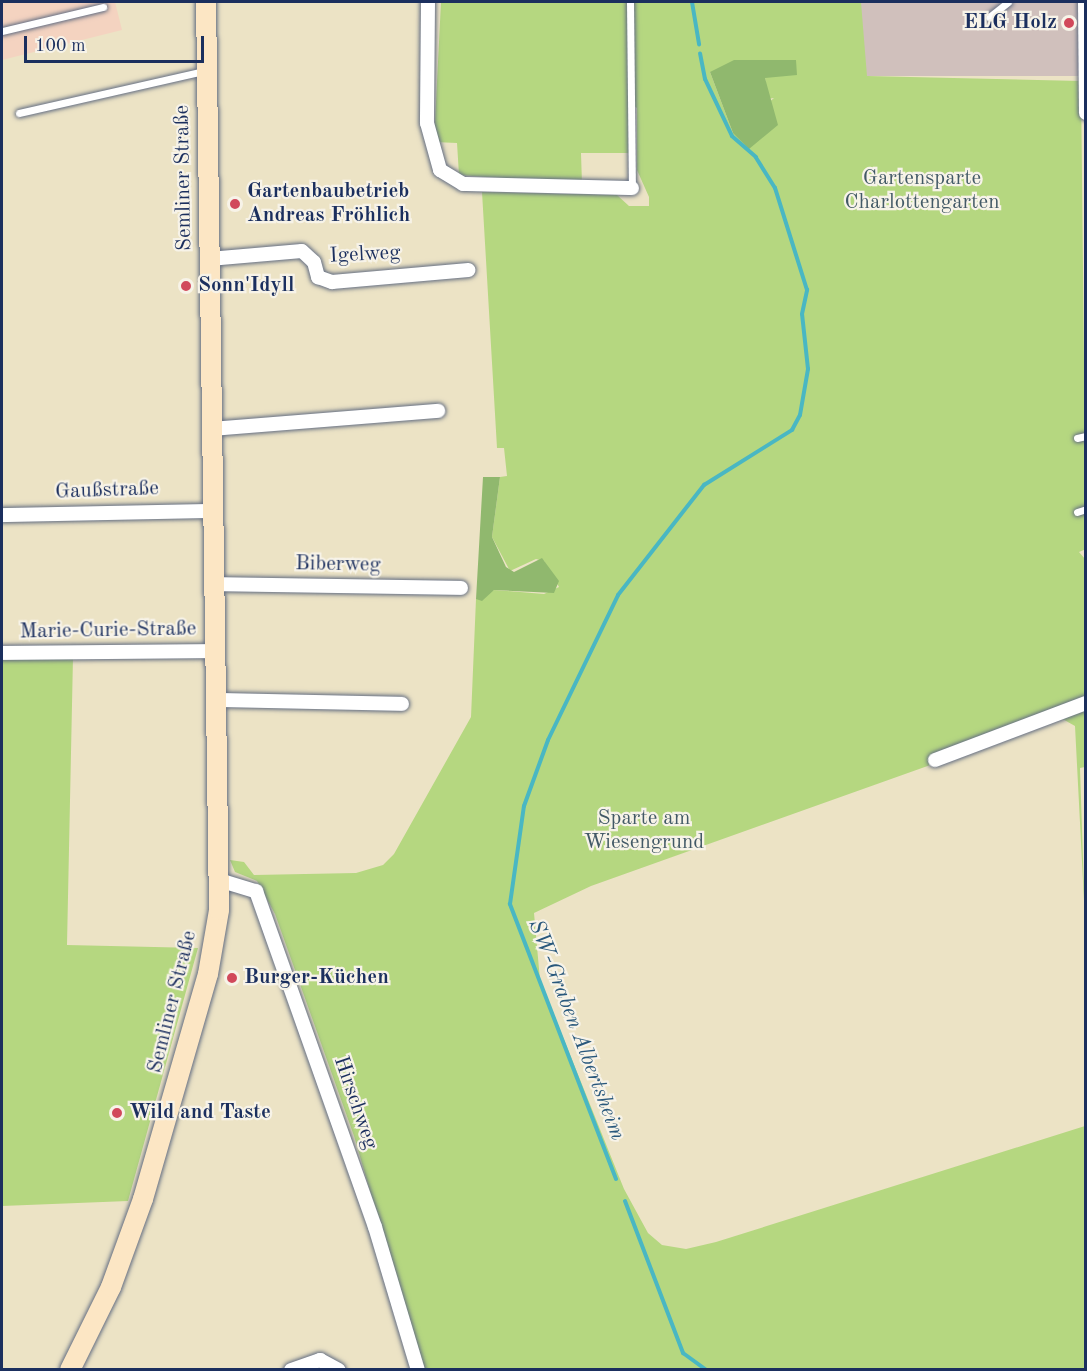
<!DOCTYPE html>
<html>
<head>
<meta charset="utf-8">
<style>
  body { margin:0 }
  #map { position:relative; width:1087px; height:1371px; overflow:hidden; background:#ece3c5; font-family:"Old Standard TT",serif }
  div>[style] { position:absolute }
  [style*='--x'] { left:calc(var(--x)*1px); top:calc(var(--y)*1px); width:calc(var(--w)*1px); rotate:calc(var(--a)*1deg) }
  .built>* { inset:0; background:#f4d3c0 }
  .industrial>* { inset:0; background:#d0c0bc; transform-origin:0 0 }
  .green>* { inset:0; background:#b5d780 }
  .forest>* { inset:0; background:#90b86e }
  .stream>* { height:4px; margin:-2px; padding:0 2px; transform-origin:2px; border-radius:2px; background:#49b7c3 }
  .roads { filter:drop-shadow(0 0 2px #646e82) drop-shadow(0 0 2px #646e82) }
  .lane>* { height:7px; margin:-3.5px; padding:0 3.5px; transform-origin:3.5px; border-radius:3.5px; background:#fff }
  .street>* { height:14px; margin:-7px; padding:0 7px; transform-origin:7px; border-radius:7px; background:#fff }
  .secondary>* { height:20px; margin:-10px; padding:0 10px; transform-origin:10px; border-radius:10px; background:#fce6c4 }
  .dots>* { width:16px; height:16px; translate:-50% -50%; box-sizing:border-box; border:3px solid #f7f3e8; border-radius:50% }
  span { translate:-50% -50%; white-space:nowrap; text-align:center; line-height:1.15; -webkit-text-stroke:4.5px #f7f3e8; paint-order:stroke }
  .poi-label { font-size:21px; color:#1b2f5e; font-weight:700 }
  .right { translate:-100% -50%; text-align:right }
  .left { translate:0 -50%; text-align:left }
  .street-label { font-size:21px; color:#1b2f5e }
  .park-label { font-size:21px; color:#425966 }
  .water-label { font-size:22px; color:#29587c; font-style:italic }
  .frame { position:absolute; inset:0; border:3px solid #1b2f5e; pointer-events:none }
  .scale { position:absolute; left:24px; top:36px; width:180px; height:27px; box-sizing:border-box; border:3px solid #1b2f5e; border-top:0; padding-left:8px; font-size:18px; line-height:21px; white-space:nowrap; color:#1b2f5e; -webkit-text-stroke:4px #f7f3e8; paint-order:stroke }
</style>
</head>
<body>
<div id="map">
  <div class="built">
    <i style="clip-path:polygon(2px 2px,115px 2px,122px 30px,2px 60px)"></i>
  </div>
  <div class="industrial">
    <i style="left:861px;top:2px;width:219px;height:74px"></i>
  </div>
  <div class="green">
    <i style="clip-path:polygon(evenodd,441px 2px,861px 2px,867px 76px,1081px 81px,1086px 549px,1079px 552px,1085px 559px,1085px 699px,936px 763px,591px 886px,534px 913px,540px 980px,624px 1189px,648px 1233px,662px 1245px,686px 1249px,716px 1242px,1085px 1126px,1085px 1369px,422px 1369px,354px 1136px,275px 914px,257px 881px,235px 872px,230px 860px,244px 862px,254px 875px,356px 873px,383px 865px,394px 854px,471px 717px,476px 599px,494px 590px,544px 594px,559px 587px,544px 561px,536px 559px,510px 571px,492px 537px,500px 477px,507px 476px,504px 448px,497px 448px,482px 192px,617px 195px,629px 206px,649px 206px,649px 197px,637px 170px,637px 108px,629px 102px,629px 153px,581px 153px,582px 184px,459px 175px,457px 143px,434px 142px,441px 2px,710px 72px,765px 77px,767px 99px,774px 98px,733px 133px,710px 72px)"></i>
    <i style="clip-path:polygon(73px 657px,67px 945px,198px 948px,128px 1201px,2px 1206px,2px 659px)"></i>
    <i style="clip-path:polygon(1085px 708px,1085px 767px,1080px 768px,1085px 920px,1075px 726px,1059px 717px)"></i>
  </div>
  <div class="forest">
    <i style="clip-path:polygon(734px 60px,796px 60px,797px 75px,765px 78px,778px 125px,749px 149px,733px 133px,710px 72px)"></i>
    <i style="clip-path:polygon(483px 477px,500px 477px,492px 537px,506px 567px,514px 572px,542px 558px,559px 581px,554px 593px,494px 590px,482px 601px,476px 599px)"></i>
  </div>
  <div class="stream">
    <i style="--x:692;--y:2;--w:43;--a:80.5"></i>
    <i style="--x:616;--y:1179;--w:295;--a:-111.1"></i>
    <i style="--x:510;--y:904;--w:99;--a:-81.9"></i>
    <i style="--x:524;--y:806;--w:70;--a:-70"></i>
    <i style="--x:548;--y:740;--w:161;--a:-64.2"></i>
    <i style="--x:618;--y:595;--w:140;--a:-52"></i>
    <i style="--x:704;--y:485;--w:104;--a:-32"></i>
    <i style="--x:792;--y:430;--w:17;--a:-62"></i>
    <i style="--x:800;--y:415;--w:47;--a:-80.1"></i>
    <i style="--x:808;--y:369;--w:55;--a:-96.2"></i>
    <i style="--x:802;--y:314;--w:25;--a:-78"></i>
    <i style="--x:807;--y:290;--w:107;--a:-107.4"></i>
    <i style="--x:775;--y:188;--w:36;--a:-122"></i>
    <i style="--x:756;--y:157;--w:32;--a:-139"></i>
    <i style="--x:732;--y:136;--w:63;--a:-115.3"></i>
    <i style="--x:705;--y:79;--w:26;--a:-101"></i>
    <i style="--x:625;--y:1201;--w:163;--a:69.1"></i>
    <i style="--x:683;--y:1353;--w:29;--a:36"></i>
  </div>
  <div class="roads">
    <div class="lane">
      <i style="--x:630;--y:2;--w:186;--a:89.4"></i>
      <i style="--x:989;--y:17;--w:24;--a:-38"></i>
      <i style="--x:2;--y:31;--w:104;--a:-13.4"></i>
      <i style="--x:19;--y:113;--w:190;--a:-12.8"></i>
      <i style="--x:1077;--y:438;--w:9;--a:-13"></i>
      <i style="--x:1077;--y:512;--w:9;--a:-18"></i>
    </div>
    <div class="street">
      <i style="--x:428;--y:2;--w:121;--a:90.5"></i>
      <i style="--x:427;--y:123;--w:49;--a:74.5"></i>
      <i style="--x:440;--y:170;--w:27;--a:31"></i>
      <i style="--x:463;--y:184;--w:169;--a:1.4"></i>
      <i style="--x:1085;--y:2;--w:111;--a:89.5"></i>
      <i style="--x:209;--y:259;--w:93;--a:-4.9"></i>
      <i style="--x:302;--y:251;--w:16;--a:43"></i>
      <i style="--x:314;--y:262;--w:16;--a:75"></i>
      <i style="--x:318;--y:277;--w:15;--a:20"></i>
      <i style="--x:332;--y:282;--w:137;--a:-5"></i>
      <i style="--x:212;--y:429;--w:227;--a:-4.6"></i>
      <i style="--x:2;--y:515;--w:211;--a:-1.1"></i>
      <i style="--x:214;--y:584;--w:247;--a:0.9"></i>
      <i style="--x:2;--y:653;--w:213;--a:-0.5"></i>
      <i style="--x:216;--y:700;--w:186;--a:1.2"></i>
      <i style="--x:935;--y:760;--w:161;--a:-20.7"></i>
      <i style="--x:219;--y:880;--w:39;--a:17"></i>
      <i style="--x:256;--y:891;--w:356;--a:70.5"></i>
      <i style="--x:375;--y:1227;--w:149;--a:73.3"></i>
      <i style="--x:291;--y:1370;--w:31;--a:-19"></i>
      <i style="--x:320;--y:1360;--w:21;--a:28"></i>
    </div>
    <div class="secondary">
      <i style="--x:70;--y:1370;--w:93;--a:-63.7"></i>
      <i style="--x:111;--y:1287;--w:94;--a:-70"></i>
      <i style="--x:143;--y:1199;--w:234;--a:-73.9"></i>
      <i style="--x:208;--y:974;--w:65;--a:-80.2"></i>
      <i style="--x:219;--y:910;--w:908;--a:-90.82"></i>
    </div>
  </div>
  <div class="dots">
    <i style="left:1069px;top:23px;background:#d1495b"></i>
    <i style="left:235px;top:204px;background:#d1495b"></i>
    <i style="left:186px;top:286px;background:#d1495b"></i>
    <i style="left:232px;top:978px;background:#d1495b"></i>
    <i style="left:117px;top:1113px;background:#d1495b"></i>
  </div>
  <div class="poi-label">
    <span class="right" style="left:1057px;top:23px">ELG Holz</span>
    <span class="left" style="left:247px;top:204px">Gartenbaubetrieb<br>Andreas Fröhlich</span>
    <span class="left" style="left:198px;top:286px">Sonn'Idyll</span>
    <span class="left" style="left:244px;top:978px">Burger-Küchen</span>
    <span class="left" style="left:129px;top:1113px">Wild and Taste</span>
  </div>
  <div class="street-label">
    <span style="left:184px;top:178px;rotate:-91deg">Semliner Straße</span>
    <span style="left:365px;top:255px;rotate:-3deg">Igelweg</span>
    <span style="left:107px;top:491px;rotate:-2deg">Gaußstraße</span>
    <span style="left:338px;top:565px;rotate:1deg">Biberweg</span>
    <span style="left:108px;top:631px;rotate:-1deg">Marie-Curie-Straße</span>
    <span style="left:173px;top:1002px;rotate:-76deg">Semliner Straße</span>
    <span style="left:355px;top:1103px;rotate:71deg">Hirschweg</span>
  </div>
  <div class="park-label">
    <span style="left:922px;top:191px">Gartensparte<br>Charlottengarten</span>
    <span style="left:644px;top:831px">Sparte am<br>Wiesengrund</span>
  </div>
  <div class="water-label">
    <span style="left:576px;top:1030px;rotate:69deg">SW-Graben Albertsheim</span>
  </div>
  <div class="frame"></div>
  <div class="scale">100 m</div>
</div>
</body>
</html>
